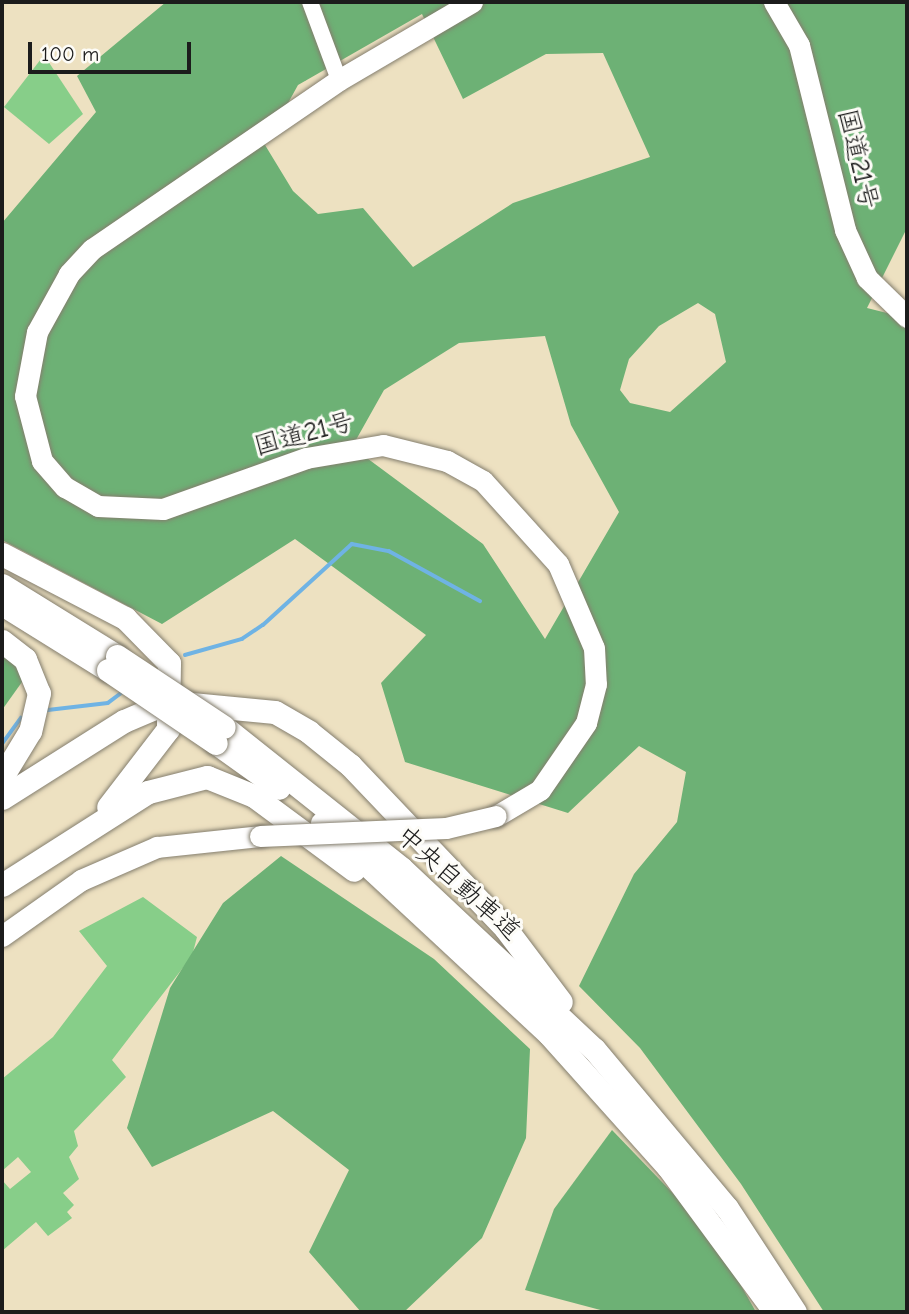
<!DOCTYPE html>
<html>
<head>
<meta charset="utf-8">
<style>
  body { margin:0 }
  #map { position:relative; width:909px; height:1314px; overflow:hidden; background:#ede1c1; font-family:"Comic Neue","Klee One",sans-serif }
  div>[style] { position:absolute }
  [style*='--x'] { left:calc(var(--x)*1px); top:calc(var(--y)*1px); width:calc(var(--w)*1px); rotate:calc(var(--a)*1deg) }
  .green>* { inset:0; background:#87ce89 }
  .forest>* { inset:0; background:#6db175 }
  .stream>* { height:3.5px; margin:-1.75px; padding:0 1.75px; transform-origin:1.75px; border-radius:1.75px; background:#6fb3e4 }
  .roads { filter:drop-shadow(0 0 2px #847e6e) drop-shadow(0 0 2px #847e6e) }
  .tertiary>* { height:16px; margin:-8px; padding:0 8px; transform-origin:8px; border-radius:8px; background:#fff }
  .trunk>* { height:21px; margin:-10.5px; padding:0 10.5px; transform-origin:10.5px; border-radius:10.5px; background:#fff }
  .motorway>* { height:23px; margin:-11.5px; padding:0 11.5px; transform-origin:11.5px; border-radius:11.5px; background:#fff }
  .bridges { filter:drop-shadow(0 0 2px #847e6e) drop-shadow(0 0 2px #847e6e) }
  .trunk-bridge>* { height:21px; margin:-10.5px; padding:0 10.5px; transform-origin:10.5px; border-radius:10.5px; background:#fff }
  .motorway-bridge>* { height:23px; margin:-11.5px; padding:0 11.5px; transform-origin:11.5px; border-radius:11.5px; background:#fff }
  span { translate:-50% -50%; white-space:nowrap; text-align:center; line-height:1.15; -webkit-text-stroke:6px #fdfcf7; paint-order:stroke }
  .street-label { font-size:26px; color:#1c1c1c }
  .frame { position:absolute; inset:0; border:4px solid #1c1c1c; pointer-events:none }
  .scale { position:absolute; left:28px; top:42px; width:163px; height:32px; box-sizing:border-box; border:4px solid #1c1c1c; border-top:0; padding-left:9px; font-size:21px; line-height:24px; white-space:nowrap; color:#1c1c1c; -webkit-text-stroke:5px #fdfcf7; paint-order:stroke }
</style>
</head>
<body>
<div id="map">
  <div class="green">
    <i style="clip-path:polygon(44px 55px,83px 114px,49px 144px,4px 107px)"></i>
    <i style="clip-path:polygon(143px 897px,197px 937px,192px 956px,112px 1060px,126px 1077px,74px 1131px,78px 1146px,69px 1157px,79px 1179px,63px 1193px,74px 1205px,67px 1212px,72px 1218px,48px 1236px,36px 1222px,2px 1251px,2px 1180px,10px 1189px,31px 1172px,18px 1157px,2px 1171px,2px 1079px,53px 1037px,107px 966px,79px 931px)"></i>
  </div>
  <div class="forest">
    <i style="clip-path:polygon(evenodd,166px 2px,907px 2px,907px 228px,867px 308px,907px 318px,907px 1312px,824px 1312px,741px 1184px,640px 1048px,579px 986px,634px 874px,677px 822px,686px 772px,639px 746px,568px 813px,405px 762px,381px 683px,426px 635px,295px 539px,162px 624px,2px 540px,2px 223px,96px 112px,77px 76px,166px 2px,422px 14px,463px 99px,546px 54px,603px 53px,650px 157px,513px 203px,413px 267px,363px 208px,318px 214px,293px 191px,265px 145px,298px 85px,422px 14px,166px 2px,698px 303px,715px 314px,726px 362px,670px 412px,630px 403px,620px 390px,629px 359px,659px 326px,698px 303px,166px 2px,545px 336px,571px 425px,619px 512px,545px 639px,483px 544px,352px 447px,384px 390px,459px 343px,545px 336px)"></i>
    <i style="clip-path:polygon(2px 655px,27px 675px,2px 710px)"></i>
    <i style="clip-path:polygon(281px 856px,434px 959px,530px 1049px,526px 1138px,482px 1238px,404px 1312px,361px 1312px,309px 1252px,349px 1170px,273px 1111px,152px 1167px,127px 1128px,170px 988px,223px 903px)"></i>
    <i style="clip-path:polygon(612px 1130px,712px 1234px,756px 1312px,608px 1312px,525px 1290px,554px 1209px)"></i>
  </div>
  <div class="stream">
    <i style="--x:185;--y:655;--w:59;--a:-15.7"></i>
    <i style="--x:242;--y:639;--w:25;--a:-34"></i>
    <i style="--x:263;--y:625;--w:120;--a:-42.3"></i>
    <i style="--x:352;--y:544;--w:38;--a:11"></i>
    <i style="--x:389;--y:551;--w:104;--a:28.8"></i>
    <i style="--x:48;--y:710;--w:60;--a:-6.7"></i>
    <i style="--x:108;--y:703;--w:21;--a:-37"></i>
    <i style="--x:2;--y:744;--w:32;--a:-54"></i>
  </div>
  <div class="roads">
    <div class="tertiary">
      <i style="--x:310;--y:2;--w:83;--a:69.6"></i>
    </div>
    <div class="trunk">
      <i style="--x:472;--y:2;--w:154;--a:149.6"></i>
      <i style="--x:339;--y:80;--w:299;--a:145.6"></i>
      <i style="--x:92;--y:249;--w:34;--a:133"></i>
      <i style="--x:69;--y:274;--w:66;--a:118.9"></i>
      <i style="--x:37;--y:332;--w:65;--a:100.6"></i>
      <i style="--x:25;--y:396;--w:67;--a:75.3"></i>
      <i style="--x:42;--y:461;--w:35;--a:49"></i>
      <i style="--x:65;--y:487;--w:38;--a:30"></i>
      <i style="--x:98;--y:506;--w:65;--a:2.6"></i>
      <i style="--x:163;--y:509;--w:152;--a:-19.6"></i>
      <i style="--x:306;--y:458;--w:78;--a:-9.6"></i>
      <i style="--x:383;--y:445;--w:66;--a:14"></i>
      <i style="--x:447;--y:461;--w:41;--a:29.1"></i>
      <i style="--x:483;--y:481;--w:112;--a:47.9"></i>
      <i style="--x:558;--y:564;--w:91;--a:66.8"></i>
      <i style="--x:594;--y:648;--w:36;--a:87"></i>
      <i style="--x:596;--y:684;--w:40;--a:104.4"></i>
      <i style="--x:586;--y:723;--w:81;--a:124.5"></i>
      <i style="--x:540;--y:790;--w:51;--a:149.4"></i>
      <i style="--x:774;--y:2;--w:50;--a:59.8"></i>
      <i style="--x:799;--y:45;--w:191;--a:76"></i>
      <i style="--x:845;--y:230;--w:53;--a:65.4"></i>
      <i style="--x:867;--y:278;--w:56;--a:44.3"></i>
      <i style="--x:2;--y:936;--w:97;--a:-35.3"></i>
      <i style="--x:81;--y:880;--w:83;--a:-23.5"></i>
      <i style="--x:157;--y:847;--w:104;--a:-6.1"></i>
    </div>
    <div class="motorway">
      <i style="--x:2;--y:554;--w:139;--a:27.5"></i>
      <i style="--x:125;--y:618;--w:63;--a:45.6"></i>
      <i style="--x:169;--y:663;--w:66;--a:90.9"></i>
      <i style="--x:168;--y:729;--w:98;--a:127.6"></i>
      <i style="--x:2;--y:585;--w:135;--a:31.7"></i>
      <i style="--x:2;--y:604;--w:125;--a:31.9"></i>
      <i style="--x:2;--y:641;--w:29;--a:38"></i>
      <i style="--x:25;--y:659;--w:37;--a:68"></i>
      <i style="--x:39;--y:693;--w:39;--a:103"></i>
      <i style="--x:30;--y:731;--w:54;--a:121.3"></i>
      <i style="--x:181;--y:703;--w:94;--a:5.5"></i>
      <i style="--x:275;--y:712;--w:39;--a:30"></i>
      <i style="--x:309;--y:732;--w:53;--a:38.8"></i>
      <i style="--x:350;--y:765;--w:226;--a:46.4"></i>
      <i style="--x:506;--y:929;--w:91;--a:53"></i>
      <i style="--x:224;--y:727;--w:226;--a:38.5"></i>
      <i style="--x:401;--y:868;--w:265;--a:43.2"></i>
      <i style="--x:594;--y:1049;--w:207;--a:50.1"></i>
      <i style="--x:727;--y:1208;--w:124;--a:56.8"></i>
      <i style="--x:216;--y:743;--w:77;--a:35.5"></i>
      <i style="--x:2;--y:798;--w:144;--a:-32.3"></i>
      <i style="--x:124;--y:721;--w:46;--a:-23.2"></i>
      <i style="--x:322;--y:823;--w:310;--a:42.9"></i>
      <i style="--x:549;--y:1034;--w:178;--a:48.2"></i>
      <i style="--x:668;--y:1167;--w:180;--a:53.6"></i>
      <i style="--x:2;--y:885;--w:173;--a:-32.5"></i>
      <i style="--x:148;--y:792;--w:61;--a:-14.3"></i>
      <i style="--x:207;--y:777;--w:51;--a:22"></i>
      <i style="--x:254;--y:796;--w:124;--a:36.5"></i>
    </div>
  </div>
  <div class="bridges">
    <div class="trunk-bridge">
      <i style="--x:260;--y:836;--w:186;--a:-2.5"></i>
      <i style="--x:446;--y:828;--w:51;--a:-13.5"></i>
    </div>
    <div class="motorway-bridge">
      <i style="--x:117;--y:656;--w:128;--a:33.6"></i>
      <i style="--x:108;--y:670;--w:130;--a:34.1"></i>
    </div>
  </div>
  <div class="street-label">
    <span style="left:857px;top:159px;rotate:77deg">国道21号</span>
    <span style="left:304px;top:435px;rotate:-15deg">国道21号</span>
    <span style="left:458px;top:884px;rotate:42deg">中央自動車道</span>
  </div>
  <div class="frame"></div>
  <div class="scale">100 m</div>
</div>
</body>
</html>
